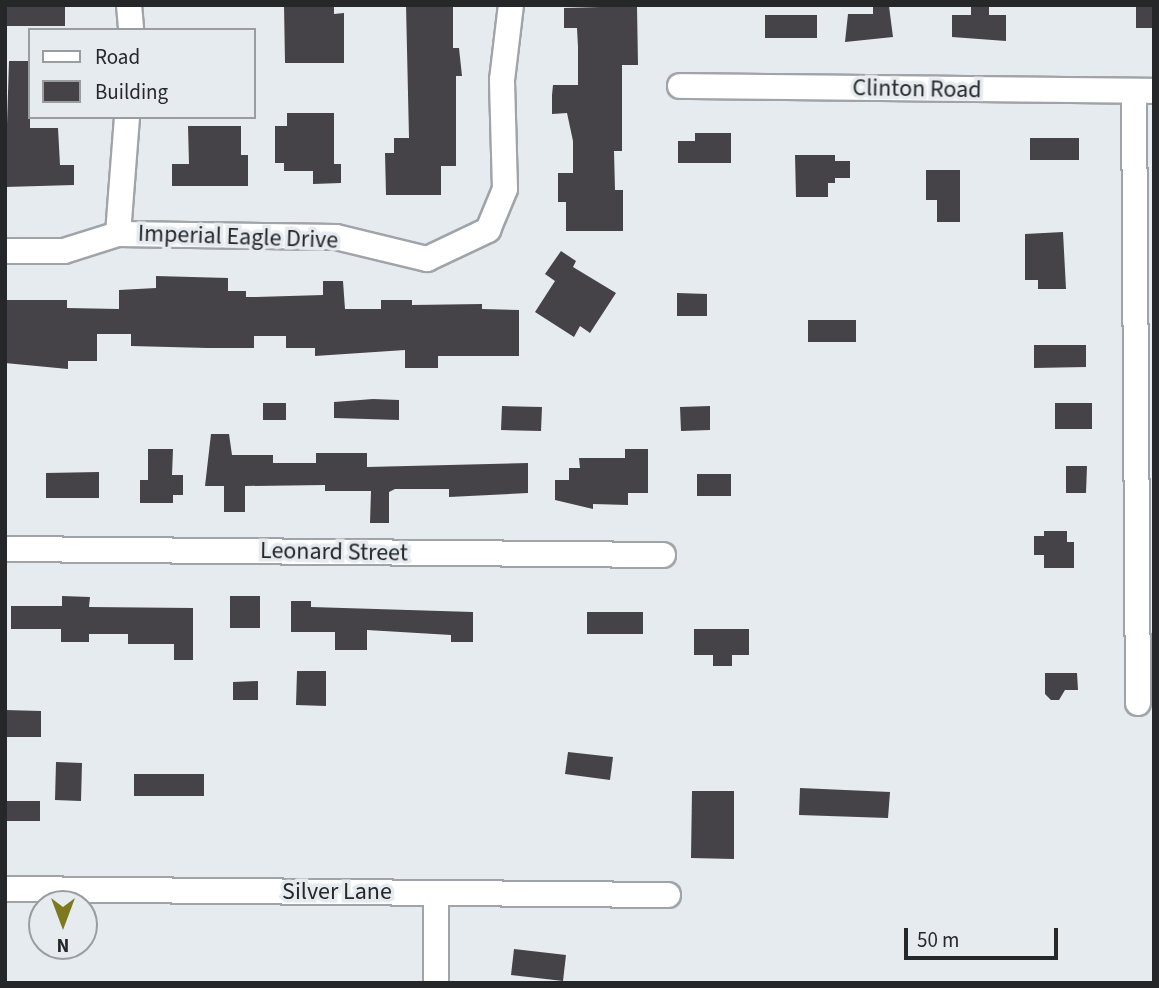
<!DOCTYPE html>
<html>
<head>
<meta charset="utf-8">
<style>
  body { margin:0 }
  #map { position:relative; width:1159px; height:988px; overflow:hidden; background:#e6ebef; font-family:"Source Sans 3",sans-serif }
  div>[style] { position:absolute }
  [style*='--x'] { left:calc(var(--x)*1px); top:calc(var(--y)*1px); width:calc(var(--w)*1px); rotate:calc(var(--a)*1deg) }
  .building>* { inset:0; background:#454347 }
  .roads { filter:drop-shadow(2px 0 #a0a4a8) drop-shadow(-2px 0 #a0a4a8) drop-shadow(0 2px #a0a4a8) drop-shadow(0 -2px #a0a4a8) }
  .street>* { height:24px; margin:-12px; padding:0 12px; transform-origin:12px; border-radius:12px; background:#fff }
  span { translate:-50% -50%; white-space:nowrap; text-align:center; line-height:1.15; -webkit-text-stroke:7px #e6ebef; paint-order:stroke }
  .street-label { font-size:24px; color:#252729 }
  .frame { position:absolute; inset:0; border:7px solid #252729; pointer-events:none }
  .legend { position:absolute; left:28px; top:28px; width:228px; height:91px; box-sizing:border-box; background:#e6ebef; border:2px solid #999da0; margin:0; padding:9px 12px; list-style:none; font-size:21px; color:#252729 }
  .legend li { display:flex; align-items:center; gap:14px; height:35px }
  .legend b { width:35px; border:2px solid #999da0 }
  .north { position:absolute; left:28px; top:890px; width:70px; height:70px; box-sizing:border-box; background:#e6ebef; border:2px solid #999da0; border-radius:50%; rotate:180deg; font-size:19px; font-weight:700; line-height:28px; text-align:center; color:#252729 }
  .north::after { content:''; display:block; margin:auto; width:24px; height:32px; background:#7c791f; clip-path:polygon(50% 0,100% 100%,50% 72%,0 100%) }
  .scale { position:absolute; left:904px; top:928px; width:154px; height:32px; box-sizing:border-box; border:4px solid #252729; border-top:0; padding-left:9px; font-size:21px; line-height:24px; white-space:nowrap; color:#252729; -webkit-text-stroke:5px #e6ebef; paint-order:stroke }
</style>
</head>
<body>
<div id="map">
  <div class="building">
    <i style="clip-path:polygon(6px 5px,65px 5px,65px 26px,6px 26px)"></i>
    <i style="clip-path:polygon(284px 5px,334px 5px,334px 14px,344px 13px,344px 63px,285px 63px)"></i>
    <i style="clip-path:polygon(406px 5px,453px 5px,453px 48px,459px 48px,462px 76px,456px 76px,456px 166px,441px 166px,441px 195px,386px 195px,385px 153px,394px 153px,394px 138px,409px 138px)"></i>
    <i style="clip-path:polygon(971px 5px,989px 5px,989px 15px,1006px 15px,1006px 41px,952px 37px,952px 15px,971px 15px)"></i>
    <i style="clip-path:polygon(1136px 5px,1154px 5px,1154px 28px,1136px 28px)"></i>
    <i style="clip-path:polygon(637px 6px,638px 65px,622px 65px,622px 151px,614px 151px,615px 190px,623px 190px,623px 231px,566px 231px,566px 202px,558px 202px,558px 173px,573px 173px,573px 141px,567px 113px,552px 114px,552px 95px,553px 85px,578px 85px,578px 47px,577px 28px,564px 28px,564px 8px)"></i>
    <i style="clip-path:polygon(873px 6px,889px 6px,893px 37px,845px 42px,848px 14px,873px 14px)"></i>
    <i style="clip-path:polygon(765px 15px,817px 15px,817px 38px,765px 38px)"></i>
    <i style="clip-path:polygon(9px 61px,30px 61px,30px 128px,58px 128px,60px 165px,74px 165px,74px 185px,5px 187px)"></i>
    <i style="clip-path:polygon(287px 113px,334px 113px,334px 164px,341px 164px,341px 183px,313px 184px,313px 171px,284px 171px,284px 163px,275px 163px,275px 126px,287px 126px)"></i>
    <i style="clip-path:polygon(188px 126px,241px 126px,241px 155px,248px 155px,248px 186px,172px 186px,172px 164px,189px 164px)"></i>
    <i style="clip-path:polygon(695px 133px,731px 133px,731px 163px,678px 163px,678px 141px,695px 141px)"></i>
    <i style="clip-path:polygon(1030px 138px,1079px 138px,1079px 160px,1030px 160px)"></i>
    <i style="clip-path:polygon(795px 155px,835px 155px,835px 161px,850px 161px,850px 178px,835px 178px,835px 183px,828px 183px,828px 197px,796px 197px)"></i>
    <i style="clip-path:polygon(926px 170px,960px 170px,960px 222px,937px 222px,937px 200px,926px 200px)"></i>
    <i style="clip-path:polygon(1063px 232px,1066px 289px,1038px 289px,1038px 280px,1025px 280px,1025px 234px)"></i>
    <i style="clip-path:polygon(561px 251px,576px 261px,573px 267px,616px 293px,590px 333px,580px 326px,574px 337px,535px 312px,555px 281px,545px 274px)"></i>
    <i style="clip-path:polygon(156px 276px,228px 278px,228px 291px,246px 291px,246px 297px,256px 297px,323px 295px,323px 281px,343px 281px,345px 309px,381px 309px,381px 300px,412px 300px,412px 305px,482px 304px,482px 309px,519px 310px,519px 356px,438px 356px,438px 368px,405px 368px,405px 350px,315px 356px,315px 348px,286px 348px,286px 336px,254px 336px,254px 348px,207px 348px,131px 346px,131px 334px,97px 334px,97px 361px,68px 361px,68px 369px,5px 363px,5px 300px,67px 300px,67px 308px,119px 309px,119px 290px,156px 288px)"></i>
    <i style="clip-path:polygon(677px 293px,707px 294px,707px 316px,677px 316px)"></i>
    <i style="clip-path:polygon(808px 320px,856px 320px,856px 342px,808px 342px)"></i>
    <i style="clip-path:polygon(1034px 345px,1086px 345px,1086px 367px,1034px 368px)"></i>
    <i style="clip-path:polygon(373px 399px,399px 400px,399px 420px,334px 418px,334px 402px)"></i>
    <i style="clip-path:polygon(263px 403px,286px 403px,286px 420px,263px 420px)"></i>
    <i style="clip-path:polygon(1055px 403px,1092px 403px,1092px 429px,1055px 429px)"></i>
    <i style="clip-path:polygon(502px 406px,542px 407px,541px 431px,501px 430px)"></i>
    <i style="clip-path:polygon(710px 406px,710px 430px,681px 431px,680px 407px)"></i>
    <i style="clip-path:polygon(211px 434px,229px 434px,232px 455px,273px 455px,273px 463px,316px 463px,316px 453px,367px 453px,367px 467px,528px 463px,528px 493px,449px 497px,449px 489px,395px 489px,389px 492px,389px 523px,370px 523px,371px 491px,325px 491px,325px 485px,245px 486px,245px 512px,224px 512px,224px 486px,205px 486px)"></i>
    <i style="clip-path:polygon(148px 449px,173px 449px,172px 475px,183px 475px,183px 495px,173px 495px,173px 503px,140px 503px,140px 480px,148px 480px)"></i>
    <i style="clip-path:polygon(625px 449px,648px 449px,648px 493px,628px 493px,628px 505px,593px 504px,593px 509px,555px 500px,555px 480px,569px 480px,569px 468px,580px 468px,579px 458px,625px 458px)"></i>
    <i style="clip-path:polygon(1066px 466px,1087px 466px,1086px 493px,1066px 493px)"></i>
    <i style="clip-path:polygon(99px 472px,99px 498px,46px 498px,46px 473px)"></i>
    <i style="clip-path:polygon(697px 474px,731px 474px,731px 496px,697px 496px)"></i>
    <i style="clip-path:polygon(1044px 531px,1067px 531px,1067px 542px,1074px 542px,1074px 568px,1044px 568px,1044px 555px,1034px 555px,1034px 536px,1044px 536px)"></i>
    <i style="clip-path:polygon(62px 596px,90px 597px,89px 607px,193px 608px,193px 660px,174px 660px,174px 644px,128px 644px,128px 634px,89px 634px,89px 642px,61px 642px,61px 629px,11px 629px,11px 606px,62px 606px)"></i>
    <i style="clip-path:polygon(230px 596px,260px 596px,260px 628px,230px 628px)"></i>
    <i style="clip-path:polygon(291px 601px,311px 601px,311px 607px,473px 612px,473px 642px,451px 642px,451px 635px,367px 630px,367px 650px,335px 650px,335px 632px,291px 632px)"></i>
    <i style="clip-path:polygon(587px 612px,643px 612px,643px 634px,587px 634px)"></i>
    <i style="clip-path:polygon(694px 629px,749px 629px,749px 655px,732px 655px,732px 666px,713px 666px,713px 655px,694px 655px)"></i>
    <i style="clip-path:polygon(297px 671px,326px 671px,326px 706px,296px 705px)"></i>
    <i style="clip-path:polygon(1045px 673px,1077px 673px,1078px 690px,1065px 690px,1059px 700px,1051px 700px,1045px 694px)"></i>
    <i style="clip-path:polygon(258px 681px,258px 700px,233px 700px,233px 682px)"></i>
    <i style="clip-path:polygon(5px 710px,41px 711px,41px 737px,5px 737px)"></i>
    <i style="clip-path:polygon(568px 752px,613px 757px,610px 780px,565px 774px)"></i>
    <i style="clip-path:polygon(56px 762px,82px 763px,81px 801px,55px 800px)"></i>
    <i style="clip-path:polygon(134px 774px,204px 774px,204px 796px,134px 796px)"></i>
    <i style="clip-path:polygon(800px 788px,890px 792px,888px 818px,799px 815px)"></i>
    <i style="clip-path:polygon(692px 791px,734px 791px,734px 859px,691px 858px)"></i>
    <i style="clip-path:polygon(5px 801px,40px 801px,40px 821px,5px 821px)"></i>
    <i style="clip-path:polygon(514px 949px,566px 955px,563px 981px,511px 975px)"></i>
  </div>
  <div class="roads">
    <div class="street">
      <i style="--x:129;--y:5;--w:25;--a:85"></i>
      <i style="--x:680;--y:86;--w:474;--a:0.6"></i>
      <i style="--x:1134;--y:91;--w:612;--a:89.63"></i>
      <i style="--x:118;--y:234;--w:117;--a:-85.6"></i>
      <i style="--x:5;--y:251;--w:59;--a:0"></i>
      <i style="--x:64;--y:251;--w:57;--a:-17.5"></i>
      <i style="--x:118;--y:234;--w:218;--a:0.8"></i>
      <i style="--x:336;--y:237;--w:94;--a:13.6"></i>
      <i style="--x:427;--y:259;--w:68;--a:-25.4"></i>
      <i style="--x:488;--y:230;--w:44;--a:-67.5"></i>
      <i style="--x:505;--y:189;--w:109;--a:-91.6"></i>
      <i style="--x:502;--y:80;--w:76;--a:-83.2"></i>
      <i style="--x:5;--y:549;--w:658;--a:0.52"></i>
      <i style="--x:5;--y:889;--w:663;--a:0.52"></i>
      <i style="--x:436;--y:983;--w:90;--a:-90"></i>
    </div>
  </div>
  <div class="street-label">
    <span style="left:917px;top:89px;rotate:1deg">Clinton Road</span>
    <span style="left:238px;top:237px;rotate:2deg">Imperial Eagle Drive</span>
    <span style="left:334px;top:552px;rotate:1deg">Leonard Street</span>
    <span style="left:337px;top:892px">Silver Lane</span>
  </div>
  <div class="frame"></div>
  <ul class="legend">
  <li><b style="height:9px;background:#fff"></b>Road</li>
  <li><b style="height:19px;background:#454347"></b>Building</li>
  </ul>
  <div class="north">N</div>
  <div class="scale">50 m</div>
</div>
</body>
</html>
